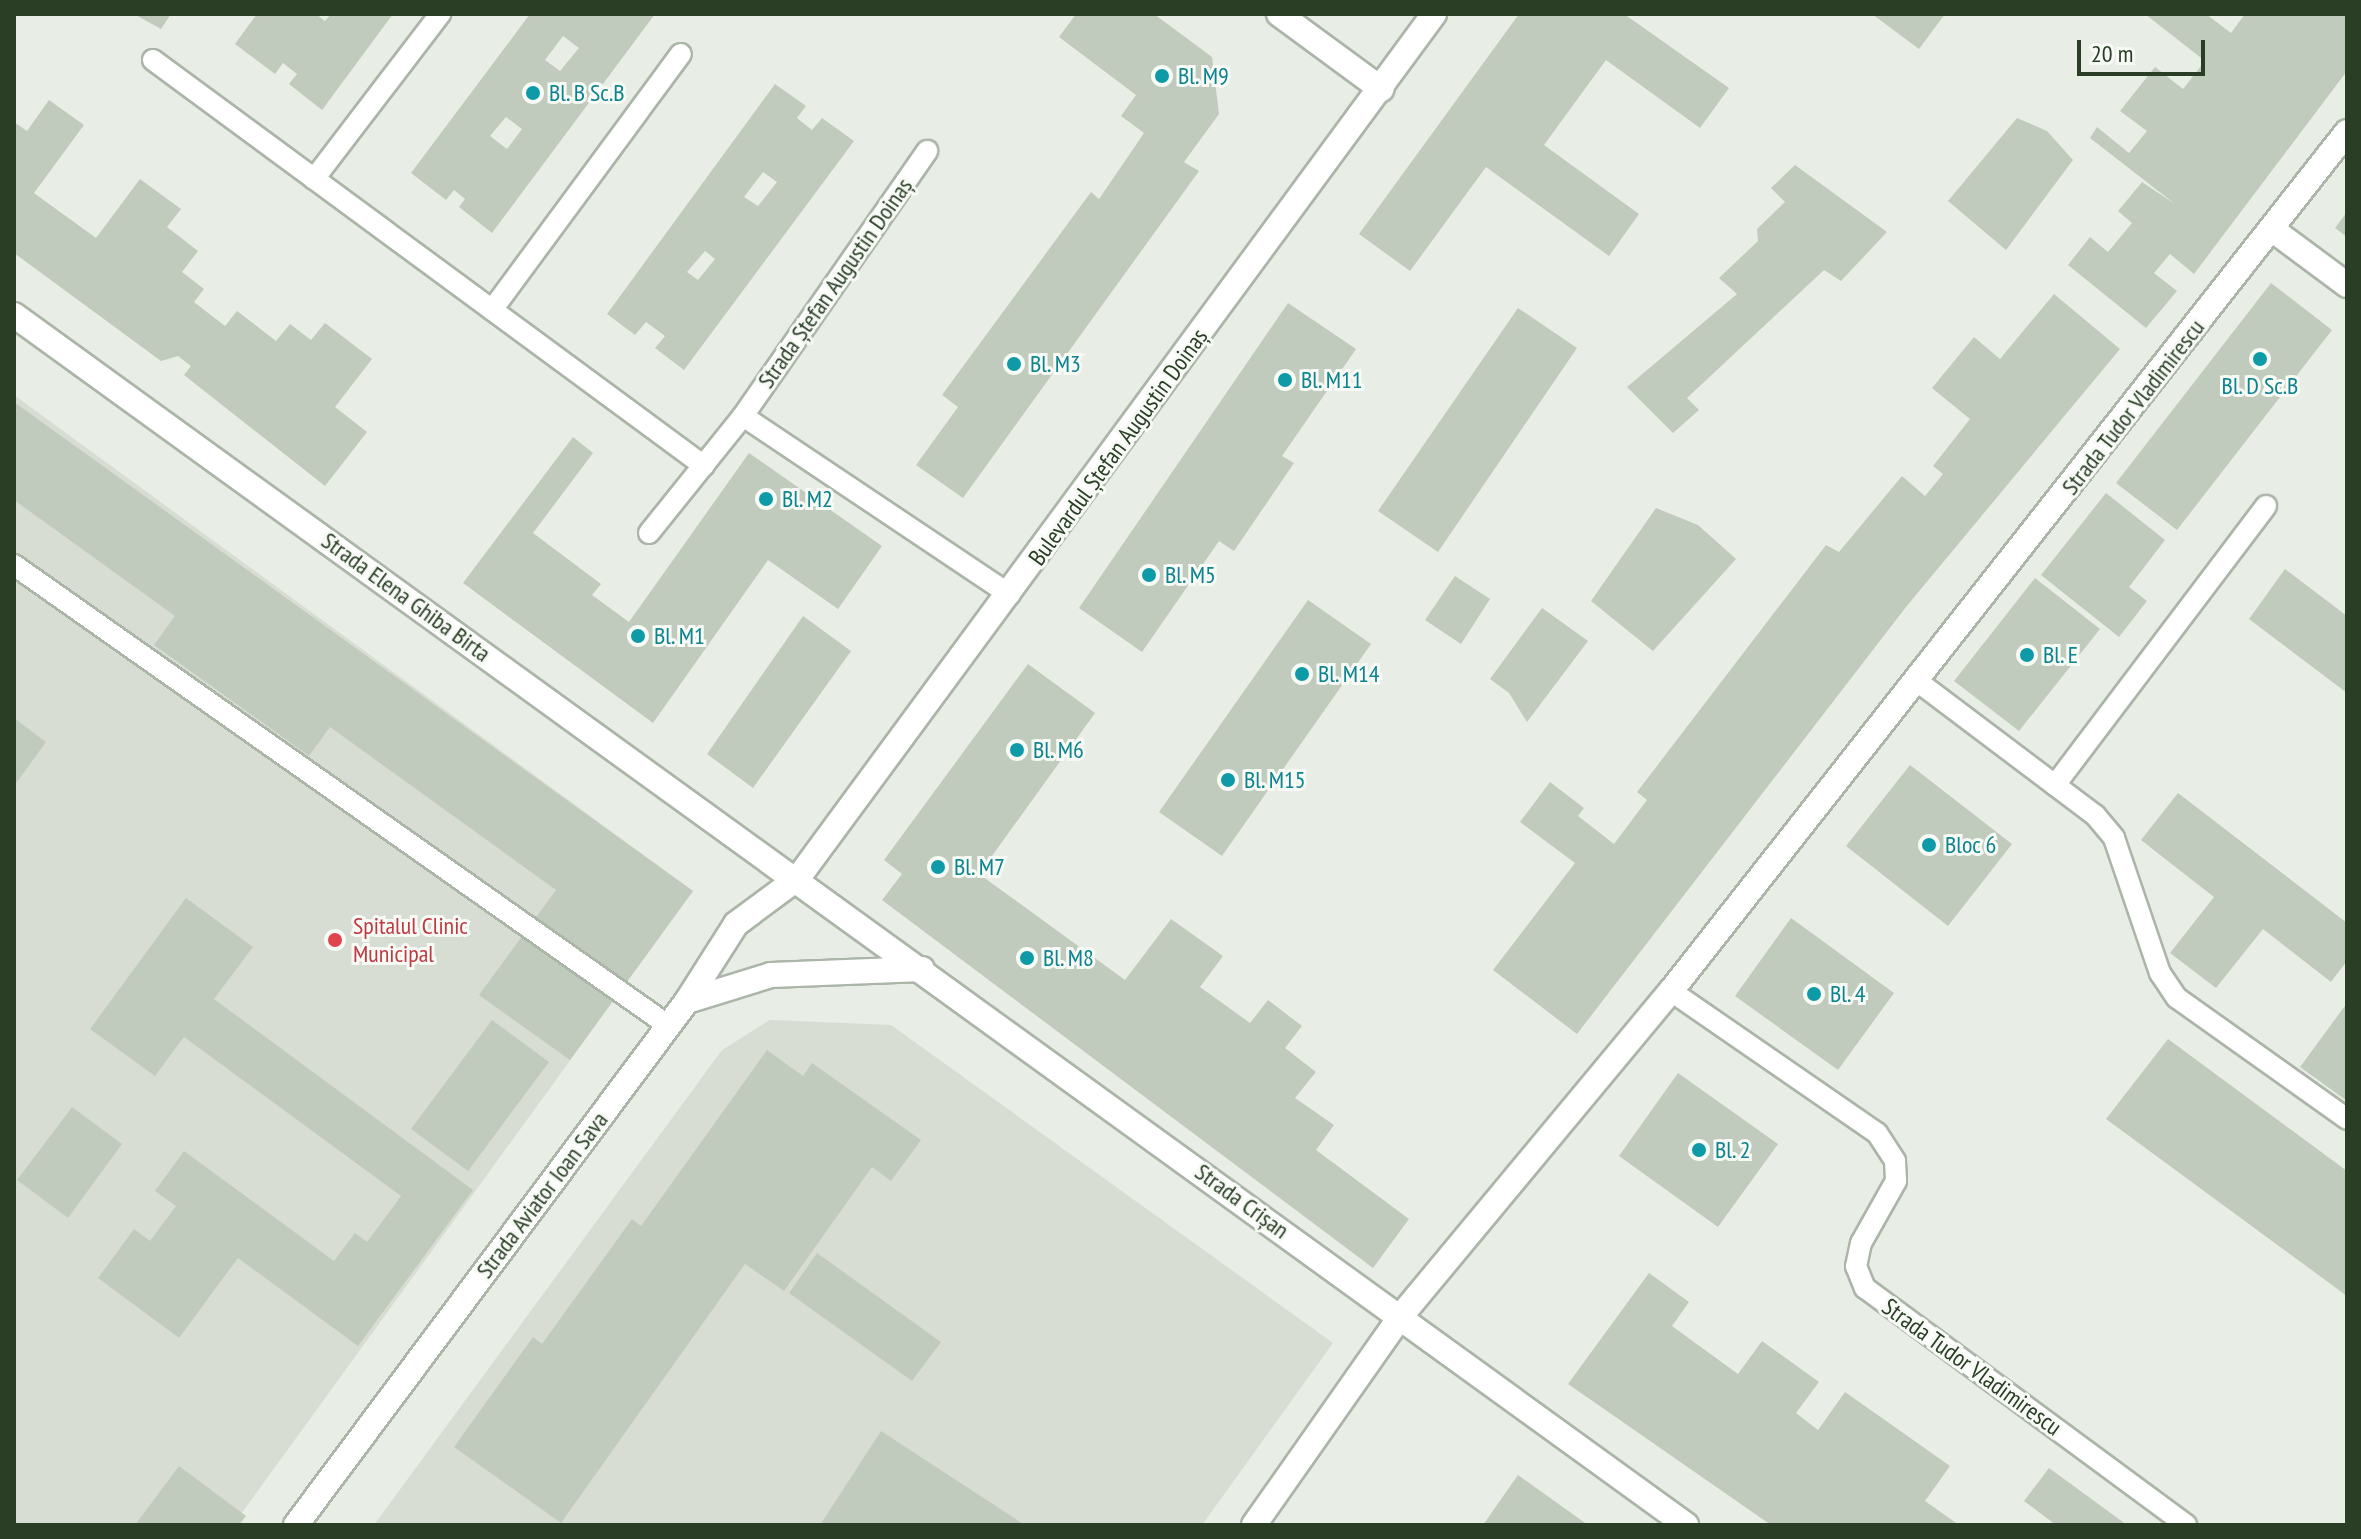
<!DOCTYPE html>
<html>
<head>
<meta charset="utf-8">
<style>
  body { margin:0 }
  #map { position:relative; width:2361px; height:1539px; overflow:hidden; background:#e8ede5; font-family:"PT Sans Narrow",sans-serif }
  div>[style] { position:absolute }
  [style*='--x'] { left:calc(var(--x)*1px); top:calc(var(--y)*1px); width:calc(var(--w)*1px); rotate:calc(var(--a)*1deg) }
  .built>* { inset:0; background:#d7ddd3 }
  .building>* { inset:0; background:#c1cbbd }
  .roads { filter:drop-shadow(2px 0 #abb5a8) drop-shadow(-2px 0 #abb5a8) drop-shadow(0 2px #abb5a8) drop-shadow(0 -2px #abb5a8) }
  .lane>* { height:20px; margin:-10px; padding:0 10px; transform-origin:10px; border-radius:10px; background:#fff }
  .street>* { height:24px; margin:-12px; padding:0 12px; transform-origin:12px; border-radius:12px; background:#fff }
  .secondary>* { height:24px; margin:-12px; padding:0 12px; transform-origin:12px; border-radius:12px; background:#fff }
  .dots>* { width:22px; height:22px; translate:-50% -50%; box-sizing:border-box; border:4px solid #f7faf5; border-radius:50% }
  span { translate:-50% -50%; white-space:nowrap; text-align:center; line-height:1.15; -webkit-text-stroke:6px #f7faf5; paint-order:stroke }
  .culture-label { font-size:24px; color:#0d838f }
  .left { translate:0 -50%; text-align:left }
  .street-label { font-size:24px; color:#293e25 }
  .health-label { font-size:24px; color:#be3a42 }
  .frame { position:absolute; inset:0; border:16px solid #293e25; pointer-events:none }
  .scale { position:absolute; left:2077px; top:40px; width:128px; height:36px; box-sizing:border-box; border:4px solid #293e25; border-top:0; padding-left:10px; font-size:24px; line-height:28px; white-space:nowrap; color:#293e25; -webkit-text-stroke:6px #f7faf5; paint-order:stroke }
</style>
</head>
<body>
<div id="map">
  <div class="built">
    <i style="clip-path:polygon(14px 395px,693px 891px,233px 1525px,14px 1525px)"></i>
    <i style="clip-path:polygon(770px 1020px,891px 1025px,1333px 1343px,1202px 1525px,374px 1525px,722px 1050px)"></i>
  </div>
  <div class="building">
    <i style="clip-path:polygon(134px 14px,171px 14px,161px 29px)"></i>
    <i style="clip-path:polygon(257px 14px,316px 14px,325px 21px,331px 14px,393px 14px,322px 110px,289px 84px,297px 74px,283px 63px,275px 74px,235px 44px)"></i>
    <i style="clip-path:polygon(evenodd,530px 14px,655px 14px,492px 233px,459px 207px,465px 199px,454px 190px,446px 200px,411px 173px,530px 14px,563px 36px,579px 48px,560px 71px,545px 60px,563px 36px,530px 14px,506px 117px,522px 129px,507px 149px,490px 136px,506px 117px)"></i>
    <i style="clip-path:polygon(1076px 14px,1154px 14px,1212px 57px,1219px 114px,1184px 162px,1199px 171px,963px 498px,916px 465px,958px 407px,942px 395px,1091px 192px,1099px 199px,1144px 133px,1121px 116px,1136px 95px,1059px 37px)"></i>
    <i style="clip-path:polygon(1519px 14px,1624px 14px,1729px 88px,1700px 128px,1606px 60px,1544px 145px,1639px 214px,1609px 256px,1486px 167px,1410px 271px,1359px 234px)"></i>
    <i style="clip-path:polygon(1872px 14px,1945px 14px,1919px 49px)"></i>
    <i style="clip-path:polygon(2145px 14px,2206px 14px,2231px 33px,2245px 14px,2347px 14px,2347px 71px,2194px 274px,2170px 254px,2154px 273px,2177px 291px,2146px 328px,2068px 265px,2090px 237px,2108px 252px,2132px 223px,2118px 211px,2142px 182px,2175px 204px,2090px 138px,2097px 127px,2129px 153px,2147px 131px,2120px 111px,2155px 67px,2183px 89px,2205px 61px)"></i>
    <i style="clip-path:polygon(evenodd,775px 84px,806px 106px,797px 118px,812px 130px,822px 118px,854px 141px,684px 370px,655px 348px,665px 336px,646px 322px,635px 335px,607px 314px,775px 84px,763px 172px,777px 182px,758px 206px,744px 197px,763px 172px,775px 84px,705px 251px,715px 259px,698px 280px,687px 272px,705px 251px)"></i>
    <i style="clip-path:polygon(49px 100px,84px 125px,34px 193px,96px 238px,140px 179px,181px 209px,167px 227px,198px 251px,182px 272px,204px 289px,194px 302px,225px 326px,237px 311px,276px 341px,290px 324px,311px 340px,325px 323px,372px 359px,335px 407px,367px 432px,325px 486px,184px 375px,191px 366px,178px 356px,161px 361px,14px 253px,14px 122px,27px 131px)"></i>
    <i style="clip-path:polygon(2017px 118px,2047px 131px,2073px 160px,2006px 250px,1948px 201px)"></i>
    <i style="clip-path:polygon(1795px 165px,1887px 232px,1841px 281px,1824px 270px,1687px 398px,1699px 410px,1673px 433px,1627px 387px,1737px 294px,1719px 278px,1758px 241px,1757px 229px,1785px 202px,1771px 188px)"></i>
    <i style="clip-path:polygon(2347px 212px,2347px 237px,2335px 228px)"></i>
    <i style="clip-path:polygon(2271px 283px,2332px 330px,2177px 530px,2116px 483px)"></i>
    <i style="clip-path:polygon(2054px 294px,2120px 349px,1906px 607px,1577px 1034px,1493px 970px,1575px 863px,1520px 822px,1550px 782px,1584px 808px,1578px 816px,1614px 844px,1647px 800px,1637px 792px,1826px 545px,1839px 552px,1902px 476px,1925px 496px,1943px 474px,1933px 466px,1970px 419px,1932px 388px,1974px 337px,2000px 359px)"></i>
    <i style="clip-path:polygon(1288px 303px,1356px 349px,1282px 456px,1294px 463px,1234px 551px,1219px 541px,1142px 652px,1079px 608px)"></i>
    <i style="clip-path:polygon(1518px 308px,1577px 348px,1438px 552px,1378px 511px)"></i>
    <i style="clip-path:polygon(14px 402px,693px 891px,570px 1060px,479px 995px,556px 890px,330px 727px,309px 756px,154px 645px,175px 616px,14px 500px)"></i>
    <i style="clip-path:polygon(573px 437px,593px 453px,533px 533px,601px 584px,592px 595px,629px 622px,749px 453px,882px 546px,838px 609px,768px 560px,653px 723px,463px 583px)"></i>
    <i style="clip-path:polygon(2106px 493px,2165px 540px,2129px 587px,2147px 601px,2119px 637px,2041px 575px)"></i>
    <i style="clip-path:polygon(1656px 508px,1698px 525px,1736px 559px,1653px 651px,1591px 601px)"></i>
    <i style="clip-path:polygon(2285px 569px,2347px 616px,2347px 693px,2249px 619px)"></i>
    <i style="clip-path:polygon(1455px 576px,1490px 599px,1461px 644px,1425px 620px)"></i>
    <i style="clip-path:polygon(2035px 578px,2100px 629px,2019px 731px,1954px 681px)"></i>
    <i style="clip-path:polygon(1308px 600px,1371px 644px,1222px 856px,1159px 812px)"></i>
    <i style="clip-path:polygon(1542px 608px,1588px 641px,1527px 722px,1509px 693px,1490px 679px)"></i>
    <i style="clip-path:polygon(803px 616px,851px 651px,753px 788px,707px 754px)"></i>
    <i style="clip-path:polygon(1028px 664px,1095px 713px,979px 874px,1125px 980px,1171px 919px,1223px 956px,1200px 987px,1250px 1023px,1268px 1000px,1302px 1026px,1285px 1048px,1316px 1072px,1295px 1098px,1334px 1125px,1316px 1150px,1409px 1219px,1373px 1268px,882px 900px,902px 874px,884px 860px)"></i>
    <i style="clip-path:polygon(14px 718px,46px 742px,14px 786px)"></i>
    <i style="clip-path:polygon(1910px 765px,2012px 844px,1948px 926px,1846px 846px)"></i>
    <i style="clip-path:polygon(2178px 793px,2347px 923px,2347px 961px,2331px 982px,2263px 929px,2216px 988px,2170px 953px,2214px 897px,2141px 840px)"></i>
    <i style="clip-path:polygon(186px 898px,253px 947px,214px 999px,473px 1190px,358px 1346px,238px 1258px,179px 1338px,98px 1278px,134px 1229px,150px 1241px,176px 1206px,155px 1191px,184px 1151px,334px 1261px,355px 1233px,367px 1242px,401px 1196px,184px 1037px,155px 1076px,90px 1029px)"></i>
    <i style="clip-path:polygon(1791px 918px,1894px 993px,1838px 1070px,1735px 996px)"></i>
    <i style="clip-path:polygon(2347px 1003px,2347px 1101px,2300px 1067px)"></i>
    <i style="clip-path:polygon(492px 1020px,549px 1062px,468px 1171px,411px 1129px)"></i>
    <i style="clip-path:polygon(2168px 1039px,2347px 1171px,2347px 1296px,2106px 1119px)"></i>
    <i style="clip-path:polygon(767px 1050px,803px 1076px,812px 1063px,921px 1140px,891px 1181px,872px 1167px,784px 1291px,745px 1264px,561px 1523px,454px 1447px,533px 1337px,542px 1344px,632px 1219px,641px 1226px)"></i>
    <i style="clip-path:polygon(1678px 1073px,1778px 1144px,1718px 1227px,1619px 1156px)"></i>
    <i style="clip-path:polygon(72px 1107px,122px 1144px,68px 1218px,17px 1180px)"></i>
    <i style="clip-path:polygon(817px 1253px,941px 1342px,912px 1381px,789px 1293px)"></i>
    <i style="clip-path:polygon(1649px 1273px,1689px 1302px,1672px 1326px,1738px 1374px,1762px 1341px,1819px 1382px,1796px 1413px,1818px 1430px,1845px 1392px,1950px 1466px,1925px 1501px,1959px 1525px,1771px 1525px,1568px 1384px)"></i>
    <i style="clip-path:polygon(881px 1431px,1025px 1525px,820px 1525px)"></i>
    <i style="clip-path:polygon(179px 1466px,246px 1516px,239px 1525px,135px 1525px)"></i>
    <i style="clip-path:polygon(2049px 1468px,2127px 1525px,2056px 1525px,2024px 1501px)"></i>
    <i style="clip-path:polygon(1518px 1475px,1588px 1525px,1483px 1525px)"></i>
  </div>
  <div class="roads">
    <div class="lane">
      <i style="--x:153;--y:60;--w:684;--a:36.38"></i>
      <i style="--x:314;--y:179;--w:208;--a:-52.6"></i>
      <i style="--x:492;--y:310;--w:318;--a:-53.6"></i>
      <i style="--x:743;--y:416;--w:321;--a:33.8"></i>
      <i style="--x:649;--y:533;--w:150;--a:-51.2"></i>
      <i style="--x:743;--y:416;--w:323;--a:-55.2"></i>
      <i style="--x:14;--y:565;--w:801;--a:35.14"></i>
      <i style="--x:1917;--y:681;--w:223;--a:37"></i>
      <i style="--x:2095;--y:815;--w:30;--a:50"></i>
      <i style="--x:2114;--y:838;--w:143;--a:71.2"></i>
      <i style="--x:2160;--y:973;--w:30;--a:56"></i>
      <i style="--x:2177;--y:998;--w:209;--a:35.4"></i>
      <i style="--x:2055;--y:785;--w:350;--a:-52.9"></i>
      <i style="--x:1671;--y:991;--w:250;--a:34.6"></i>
      <i style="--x:1877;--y:1133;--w:33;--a:57"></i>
      <i style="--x:1895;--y:1161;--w:20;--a:87"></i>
      <i style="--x:1896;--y:1181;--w:71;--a:119.4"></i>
      <i style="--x:1861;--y:1243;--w:24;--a:102"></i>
      <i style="--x:1856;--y:1266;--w:24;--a:68"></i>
      <i style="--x:1865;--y:1288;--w:399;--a:36.4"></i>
    </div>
    <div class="street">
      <i style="--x:1279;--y:14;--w:127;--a:36.3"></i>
      <i style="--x:2273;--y:230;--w:92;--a:36.6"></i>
      <i style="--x:1400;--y:1317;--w:424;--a:-50.3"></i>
      <i style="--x:1671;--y:991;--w:1093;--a:-51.8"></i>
      <i style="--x:296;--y:1525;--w:654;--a:-53.27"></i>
      <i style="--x:687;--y:1001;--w:91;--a:-57.5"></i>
      <i style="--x:736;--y:924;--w:77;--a:-36.6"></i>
    </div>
    <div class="secondary">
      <i style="--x:14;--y:315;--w:2064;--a:35.89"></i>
      <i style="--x:798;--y:878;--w:1073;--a:-53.64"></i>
      <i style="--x:687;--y:1001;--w:88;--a:-17.2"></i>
      <i style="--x:771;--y:975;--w:151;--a:-2.3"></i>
      <i style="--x:1254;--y:1525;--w:254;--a:-54.9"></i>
    </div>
  </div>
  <div class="dots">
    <i style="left:1162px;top:76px;background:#0f9aa8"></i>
    <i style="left:533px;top:93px;background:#0f9aa8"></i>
    <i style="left:2260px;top:359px;background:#0f9aa8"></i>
    <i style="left:1014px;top:364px;background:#0f9aa8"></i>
    <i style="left:1285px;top:380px;background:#0f9aa8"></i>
    <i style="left:766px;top:499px;background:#0f9aa8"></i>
    <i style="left:1149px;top:575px;background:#0f9aa8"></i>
    <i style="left:638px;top:636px;background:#0f9aa8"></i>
    <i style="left:2027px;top:655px;background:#0f9aa8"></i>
    <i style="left:1302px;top:674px;background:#0f9aa8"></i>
    <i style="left:1017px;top:750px;background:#0f9aa8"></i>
    <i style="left:1228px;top:780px;background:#0f9aa8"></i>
    <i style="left:1929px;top:845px;background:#0f9aa8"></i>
    <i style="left:938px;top:867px;background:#0f9aa8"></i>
    <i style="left:335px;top:940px;background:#e0444e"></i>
    <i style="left:1027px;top:958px;background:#0f9aa8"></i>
    <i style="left:1814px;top:994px;background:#0f9aa8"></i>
    <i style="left:1699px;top:1150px;background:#0f9aa8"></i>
  </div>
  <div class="culture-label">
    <span class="left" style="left:1178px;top:76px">Bl. M9</span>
    <span class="left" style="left:549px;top:93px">Bl. B Sc.B</span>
    <span class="left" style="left:1030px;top:364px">Bl. M3</span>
    <span class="left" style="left:1301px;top:380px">Bl. M11</span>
    <span style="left:2260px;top:386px">Bl. D Sc.B</span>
    <span class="left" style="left:782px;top:499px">Bl. M2</span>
    <span class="left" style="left:1165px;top:575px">Bl. M5</span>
    <span class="left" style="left:654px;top:636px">Bl. M1</span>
    <span class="left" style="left:2043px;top:655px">Bl. E</span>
    <span class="left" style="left:1318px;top:674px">Bl. M14</span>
    <span class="left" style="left:1033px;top:750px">Bl. M6</span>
    <span class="left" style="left:1244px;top:780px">Bl. M15</span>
    <span class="left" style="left:1945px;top:845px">Bloc 6</span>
    <span class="left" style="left:954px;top:867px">Bl. M7</span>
    <span class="left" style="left:1043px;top:958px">Bl. M8</span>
    <span class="left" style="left:1830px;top:994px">Bl. 4</span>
    <span class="left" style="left:1715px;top:1150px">Bl. 2</span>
  </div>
  <div class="street-label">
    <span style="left:835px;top:283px;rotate:-55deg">Strada Ștefan Augustin Doinaș</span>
    <span style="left:2133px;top:407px;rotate:-52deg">Strada Tudor Vladimirescu</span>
    <span style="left:1118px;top:447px;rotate:-54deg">Bulevardul Ștefan Augustin Doinaș</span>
    <span style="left:406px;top:597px;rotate:36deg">Strada Elena Ghiba Birta</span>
    <span style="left:542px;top:1195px;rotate:-53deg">Strada Aviator Ioan Sava</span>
    <span style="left:1242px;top:1201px;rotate:36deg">Strada Crișan</span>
    <span style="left:1972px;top:1367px;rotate:36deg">Strada Tudor Vladimirescu</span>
  </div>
  <div class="health-label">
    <span class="left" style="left:353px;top:940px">Spitalul Clinic<br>Municipal</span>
  </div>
  <div class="frame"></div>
  <div class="scale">20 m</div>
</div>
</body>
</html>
